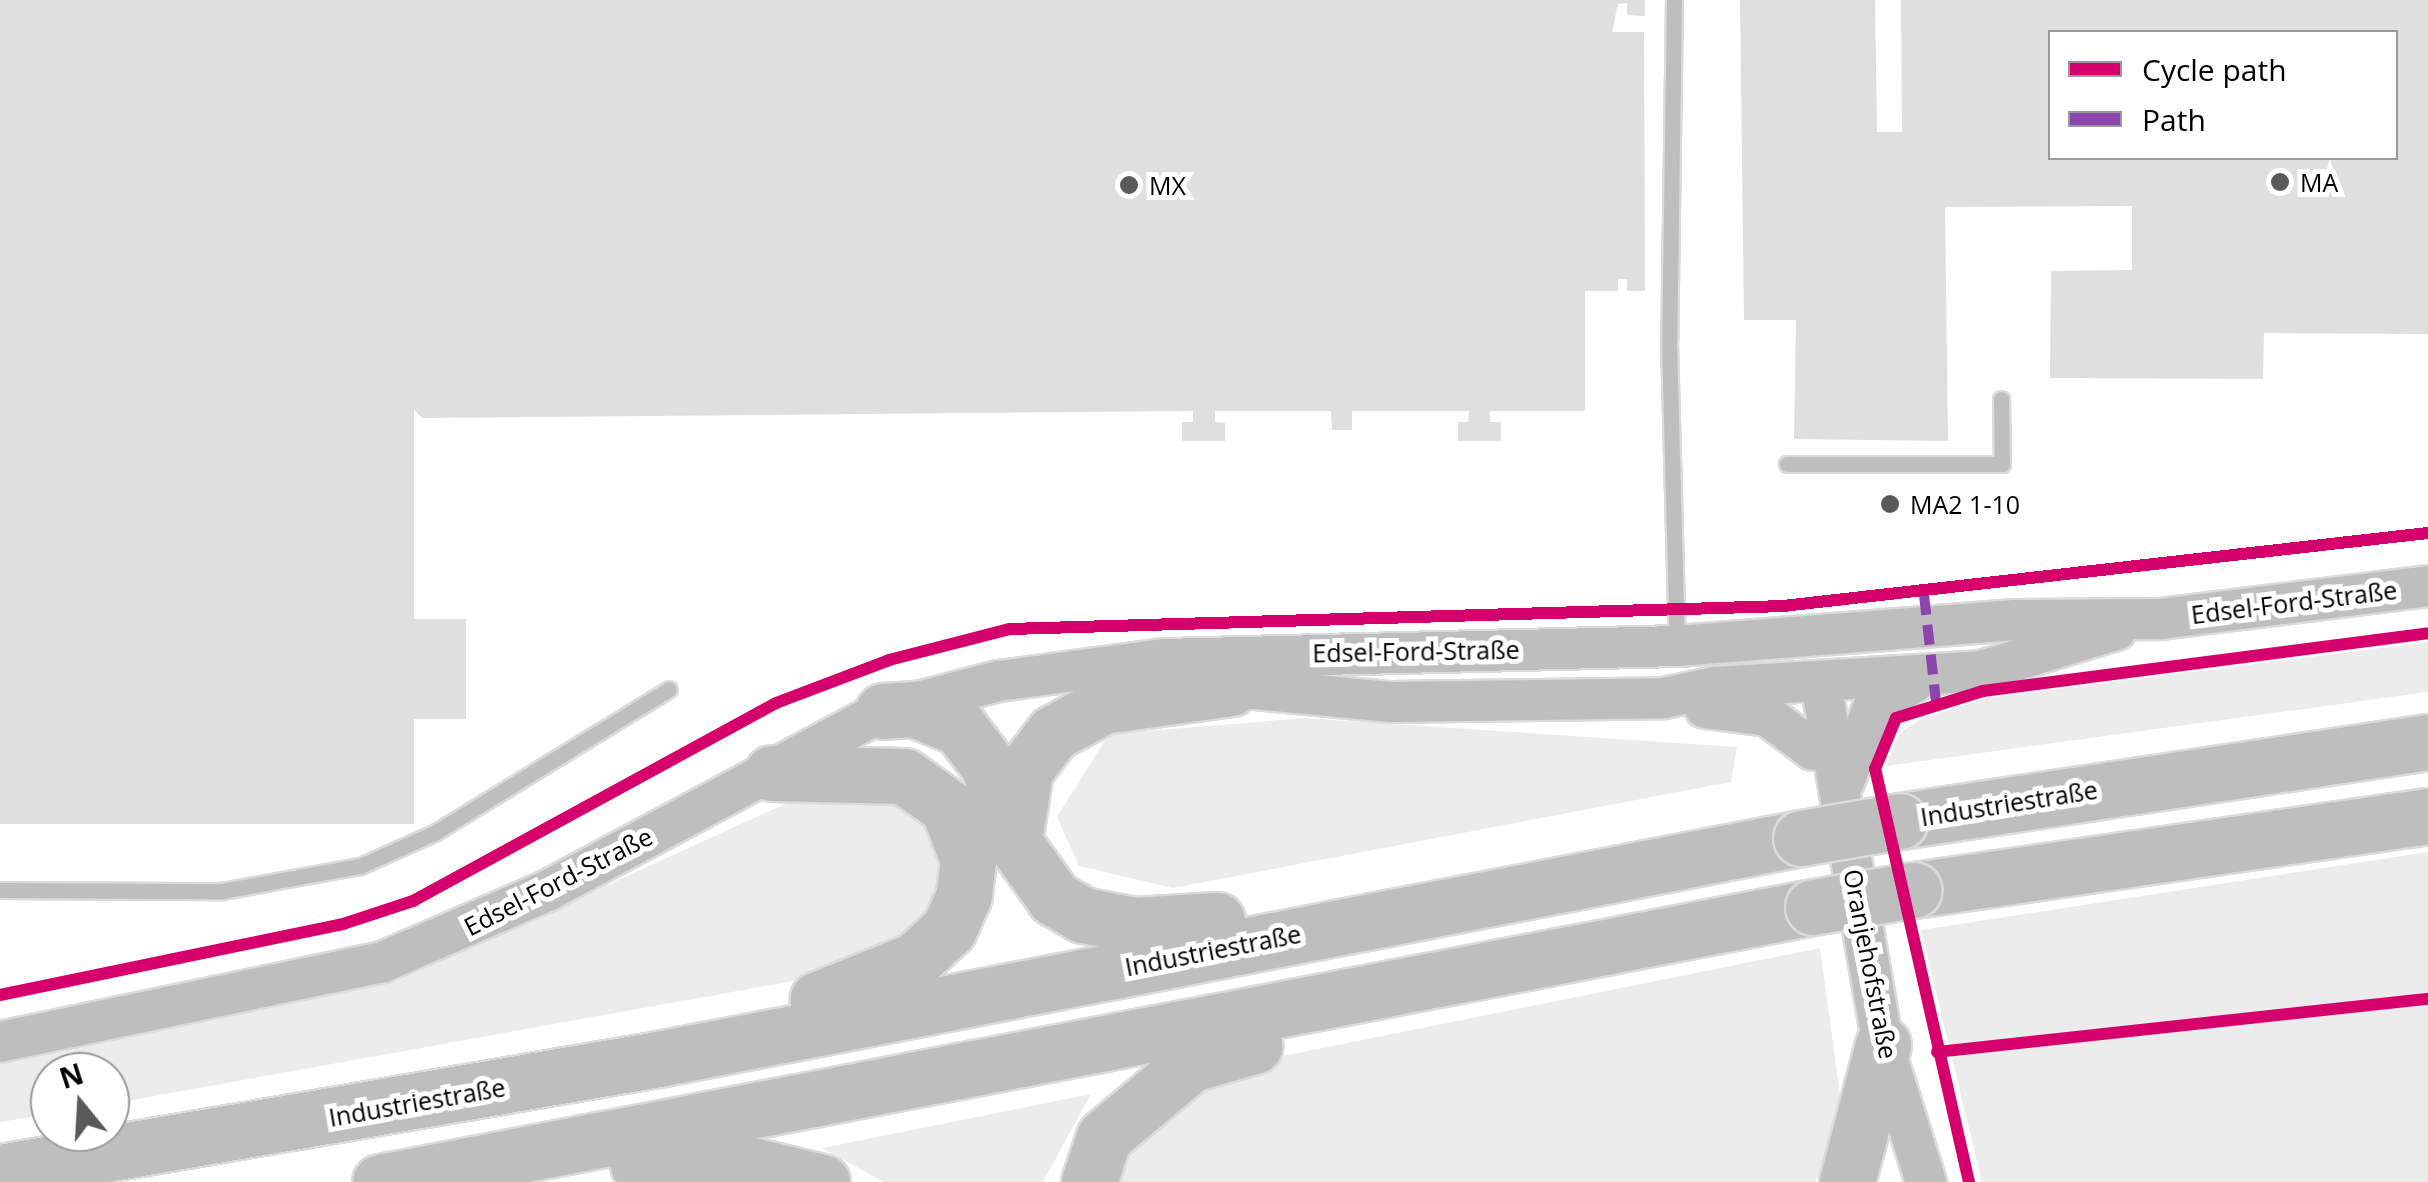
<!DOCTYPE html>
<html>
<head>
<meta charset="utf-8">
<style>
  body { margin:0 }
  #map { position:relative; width:2428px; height:1182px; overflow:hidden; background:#fff; font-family:"Open Sans",sans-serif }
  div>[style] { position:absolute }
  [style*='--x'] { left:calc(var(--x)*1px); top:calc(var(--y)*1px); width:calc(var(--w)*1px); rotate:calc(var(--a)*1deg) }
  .green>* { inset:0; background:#ececec }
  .building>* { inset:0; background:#dfdfdf }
  .roads { filter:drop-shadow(2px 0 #dbdbdb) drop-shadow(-2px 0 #dbdbdb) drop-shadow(0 2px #dbdbdb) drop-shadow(0 -2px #dbdbdb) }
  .service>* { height:15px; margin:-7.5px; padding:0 7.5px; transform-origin:7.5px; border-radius:7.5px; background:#bebebe }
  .tertiary>* { height:40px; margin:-20px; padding:0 20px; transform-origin:20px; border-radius:20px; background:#bebebe }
  .trunk>* { height:55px; margin:-27.5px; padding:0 27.5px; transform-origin:27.5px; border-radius:27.5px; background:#bebebe }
  .bridges { filter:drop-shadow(2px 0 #dbdbdb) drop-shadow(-2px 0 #dbdbdb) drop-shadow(0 2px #dbdbdb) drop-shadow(0 -2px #dbdbdb) }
  .trunk-bridge>* { height:55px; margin:-27.5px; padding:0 27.5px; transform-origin:27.5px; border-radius:27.5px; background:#bebebe }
  .quiet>* { height:10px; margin-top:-5px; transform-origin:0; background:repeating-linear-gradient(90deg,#8e44ad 0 20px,transparent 0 30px) }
  .cycleway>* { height:12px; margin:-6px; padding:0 6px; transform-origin:6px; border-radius:6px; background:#d6006c }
  .dots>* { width:28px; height:28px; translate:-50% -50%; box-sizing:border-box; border:5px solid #fff; border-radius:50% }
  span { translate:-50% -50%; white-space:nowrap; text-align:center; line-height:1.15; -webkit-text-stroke:10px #fff; paint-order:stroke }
  .poi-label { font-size:25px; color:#000 }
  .left { translate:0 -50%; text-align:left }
  .street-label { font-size:25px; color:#000 }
  .legend { position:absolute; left:2048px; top:30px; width:350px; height:130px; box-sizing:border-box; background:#fff; border:2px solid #999; margin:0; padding:12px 18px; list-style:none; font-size:30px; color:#000 }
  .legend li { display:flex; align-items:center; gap:20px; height:50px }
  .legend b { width:50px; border:2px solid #999 }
  .north { position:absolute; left:30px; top:1052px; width:100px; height:100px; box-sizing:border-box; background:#fff; border:2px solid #999; border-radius:50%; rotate:342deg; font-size:28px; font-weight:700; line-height:40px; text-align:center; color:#000 }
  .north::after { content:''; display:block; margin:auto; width:35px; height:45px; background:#595959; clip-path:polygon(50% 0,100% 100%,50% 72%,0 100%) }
</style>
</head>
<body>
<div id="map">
  <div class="green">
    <i style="clip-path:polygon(2428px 642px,2428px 692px,1886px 766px,1900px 733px,1921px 719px,1987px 698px)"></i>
    <i style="clip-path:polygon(1304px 718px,1737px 747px,1731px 782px,1173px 888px,1079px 866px,1057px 817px,1109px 734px)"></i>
    <i style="clip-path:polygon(875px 788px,924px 813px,947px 871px,918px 932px,810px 978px,110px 1104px,110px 1072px,50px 1072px,50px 1114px,0 1122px,0 1065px,395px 982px,776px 808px,814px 792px)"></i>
    <i style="clip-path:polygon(2428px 852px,2428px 1182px,1982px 1182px,1921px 930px)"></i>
    <i style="clip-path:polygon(1820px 948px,1844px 1124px,1815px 1182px,1110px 1182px,1120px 1151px,1208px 1071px)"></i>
    <i style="clip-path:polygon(1091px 1094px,1043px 1182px,884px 1182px,822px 1148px)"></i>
  </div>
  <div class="building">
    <i style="clip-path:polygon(0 0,1645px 0,1645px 16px,1627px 15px,1627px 3px,1618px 4px,1612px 32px,1644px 32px,1645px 291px,1627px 291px,1627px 279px,1618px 279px,1618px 291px,1585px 291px,1585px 411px,1490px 411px,1490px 422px,1501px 422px,1501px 441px,1458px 441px,1458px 422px,1468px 422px,1469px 411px,1352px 411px,1352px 430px,1332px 430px,1331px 411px,1215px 411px,1215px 422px,1225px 423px,1225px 441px,1182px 441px,1182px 422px,1193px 422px,1193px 411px,422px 418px,414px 410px,414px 619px,466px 619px,466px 719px,414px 719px,414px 824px,0 824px)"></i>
    <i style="clip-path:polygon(evenodd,1740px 0,1875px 0,1877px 132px,1902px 132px,1901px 0,2428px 0,2428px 334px,2264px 333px,2263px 379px,2050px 378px,2051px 271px,2132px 270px,2132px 206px,1945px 207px,1948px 441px,1794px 439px,1796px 320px,1744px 320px,1740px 0,2050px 32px,2396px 32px,2396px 158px,2050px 158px,2050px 32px)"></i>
  </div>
  <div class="roads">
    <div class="service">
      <i style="--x:1674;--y:0;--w:342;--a:90.8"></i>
      <i style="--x:1669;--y:342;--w:304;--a:88.5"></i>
      <i style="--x:1787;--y:464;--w:215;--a:0"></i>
      <i style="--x:2002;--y:464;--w:65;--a:-90.9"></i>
      <i style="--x:0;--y:890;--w:222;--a:0.3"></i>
      <i style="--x:222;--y:891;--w:140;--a:-10.3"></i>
      <i style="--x:360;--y:866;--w:83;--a:-24.1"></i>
      <i style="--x:436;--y:832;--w:273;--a:-31.5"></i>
    </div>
    <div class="tertiary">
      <i style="--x:1821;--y:683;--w:367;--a:80.3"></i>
      <i style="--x:1883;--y:1045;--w:144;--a:72.6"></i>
      <i style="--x:1203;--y:684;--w:189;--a:5.5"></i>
      <i style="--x:1391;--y:702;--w:273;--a:-0.8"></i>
      <i style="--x:1664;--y:698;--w:52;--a:-12.2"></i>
      <i style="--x:1715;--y:687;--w:266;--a:-3.4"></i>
      <i style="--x:1981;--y:671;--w:141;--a:-16.9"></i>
      <i style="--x:1705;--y:708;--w:64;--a:7.2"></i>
      <i style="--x:1768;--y:716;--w:56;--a:37.1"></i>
      <i style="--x:1844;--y:782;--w:79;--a:-68.6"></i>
      <i style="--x:1873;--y:708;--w:51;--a:-32.1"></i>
      <i style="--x:0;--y:1042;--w:391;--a:-11.8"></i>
      <i style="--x:383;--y:962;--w:181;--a:-23.4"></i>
      <i style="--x:549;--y:890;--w:379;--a:-28.2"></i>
      <i style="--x:883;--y:711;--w:120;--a:-14.5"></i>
      <i style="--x:999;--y:681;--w:166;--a:-7.6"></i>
      <i style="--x:1164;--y:659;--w:513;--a:-1.45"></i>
      <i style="--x:1677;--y:646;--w:339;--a:-4.4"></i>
      <i style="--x:2015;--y:620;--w:146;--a:-0.4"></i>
      <i style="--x:2161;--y:619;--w:269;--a:-7"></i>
    </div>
    <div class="trunk">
      <i style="--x:883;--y:711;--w:31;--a:-4"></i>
      <i style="--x:914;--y:709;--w:50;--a:22.4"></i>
      <i style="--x:960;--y:728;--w:46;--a:52.9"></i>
      <i style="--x:988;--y:765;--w:74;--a:71.1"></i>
      <i style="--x:772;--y:773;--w:132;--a:1.3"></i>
      <i style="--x:904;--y:776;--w:54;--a:35.2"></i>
      <i style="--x:948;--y:807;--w:57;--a:69.3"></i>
      <i style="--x:968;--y:860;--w:35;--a:97"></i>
      <i style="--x:964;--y:895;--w:37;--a:114"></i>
      <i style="--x:949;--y:929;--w:46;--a:137.6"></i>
      <i style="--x:915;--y:960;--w:105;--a:158.1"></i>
      <i style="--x:1900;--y:821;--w:534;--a:-8.51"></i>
      <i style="--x:1914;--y:890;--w:519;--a:-8.19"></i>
      <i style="--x:1217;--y:920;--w:83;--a:176.6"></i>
      <i style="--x:1134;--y:925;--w:52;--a:-168.9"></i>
      <i style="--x:1083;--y:915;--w:34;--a:-150"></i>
      <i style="--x:1054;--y:898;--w:69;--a:-125.5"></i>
      <i style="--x:1014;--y:842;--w:73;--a:-81.3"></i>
      <i style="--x:1025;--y:770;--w:46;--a:-52.9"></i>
      <i style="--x:1053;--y:733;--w:57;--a:-28.4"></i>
      <i style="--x:1103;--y:706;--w:129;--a:-8"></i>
      <i style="--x:638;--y:1165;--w:80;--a:-5.7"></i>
      <i style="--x:718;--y:1157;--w:107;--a:13.5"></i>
      <i style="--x:0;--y:1172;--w:668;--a:-9.74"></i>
      <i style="--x:658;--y:1059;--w:1164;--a:-10.94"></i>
      <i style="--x:380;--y:1182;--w:1459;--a:-10.86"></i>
      <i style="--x:1089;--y:1182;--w:47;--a:-71.6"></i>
      <i style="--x:1104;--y:1137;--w:114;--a:-40"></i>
      <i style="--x:1191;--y:1064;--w:66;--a:-15.9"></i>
      <i style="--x:1847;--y:1182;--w:142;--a:-75.3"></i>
    </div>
  </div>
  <div class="bridges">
    <div class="trunk-bridge">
      <i style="--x:1801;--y:838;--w:100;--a:-9.7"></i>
      <i style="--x:1813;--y:907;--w:102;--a:-9.6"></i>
    </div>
  </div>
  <div class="quiet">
    <i style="--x:1924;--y:595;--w:108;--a:83.6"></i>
  </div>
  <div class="cycleway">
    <i style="--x:0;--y:995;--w:350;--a:-11.7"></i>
    <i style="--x:343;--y:924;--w:74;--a:-18.2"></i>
    <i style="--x:413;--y:901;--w:413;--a:-28.6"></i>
    <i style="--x:776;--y:703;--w:121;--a:-20.8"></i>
    <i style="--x:889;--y:660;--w:125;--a:-14.4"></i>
    <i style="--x:1010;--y:629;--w:773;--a:-1.7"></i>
    <i style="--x:1783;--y:606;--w:649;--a:-6.46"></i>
    <i style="--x:1937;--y:1052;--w:494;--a:-6.2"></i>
    <i style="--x:1969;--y:1182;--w:424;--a:-102.8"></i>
    <i style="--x:1875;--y:769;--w:55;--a:-67.6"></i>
    <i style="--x:1896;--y:718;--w:91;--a:-17.2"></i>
    <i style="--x:1983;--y:691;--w:449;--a:-7.4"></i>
  </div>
  <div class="dots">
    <i style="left:2280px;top:182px;background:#595959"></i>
    <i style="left:1129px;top:185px;background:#595959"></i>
    <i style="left:1890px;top:504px;background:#595959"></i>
  </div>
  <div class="poi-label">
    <span class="left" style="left:2300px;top:182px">MA</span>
    <span class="left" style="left:1149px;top:185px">MX</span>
    <span class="left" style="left:1910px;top:504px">MA2 1-10</span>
  </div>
  <div class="street-label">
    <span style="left:2294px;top:602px;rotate:-7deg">Edsel-Ford-Straße</span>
    <span style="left:1416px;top:651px;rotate:-1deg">Edsel-Ford-Straße</span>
    <span style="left:2009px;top:803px;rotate:-9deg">Industriestraße</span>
    <span style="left:558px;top:881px;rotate:-27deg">Edsel-Ford-Straße</span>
    <span style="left:1213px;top:950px;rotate:-11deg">Industriestraße</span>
    <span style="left:1871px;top:964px;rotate:79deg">Oranjehofstraße</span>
    <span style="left:417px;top:1102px;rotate:-10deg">Industriestraße</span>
  </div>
  <ul class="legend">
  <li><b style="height:12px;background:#d6006c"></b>Cycle path</li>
  <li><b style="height:12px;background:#8e44ad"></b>Path</li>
  </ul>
  <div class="north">N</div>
</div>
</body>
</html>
